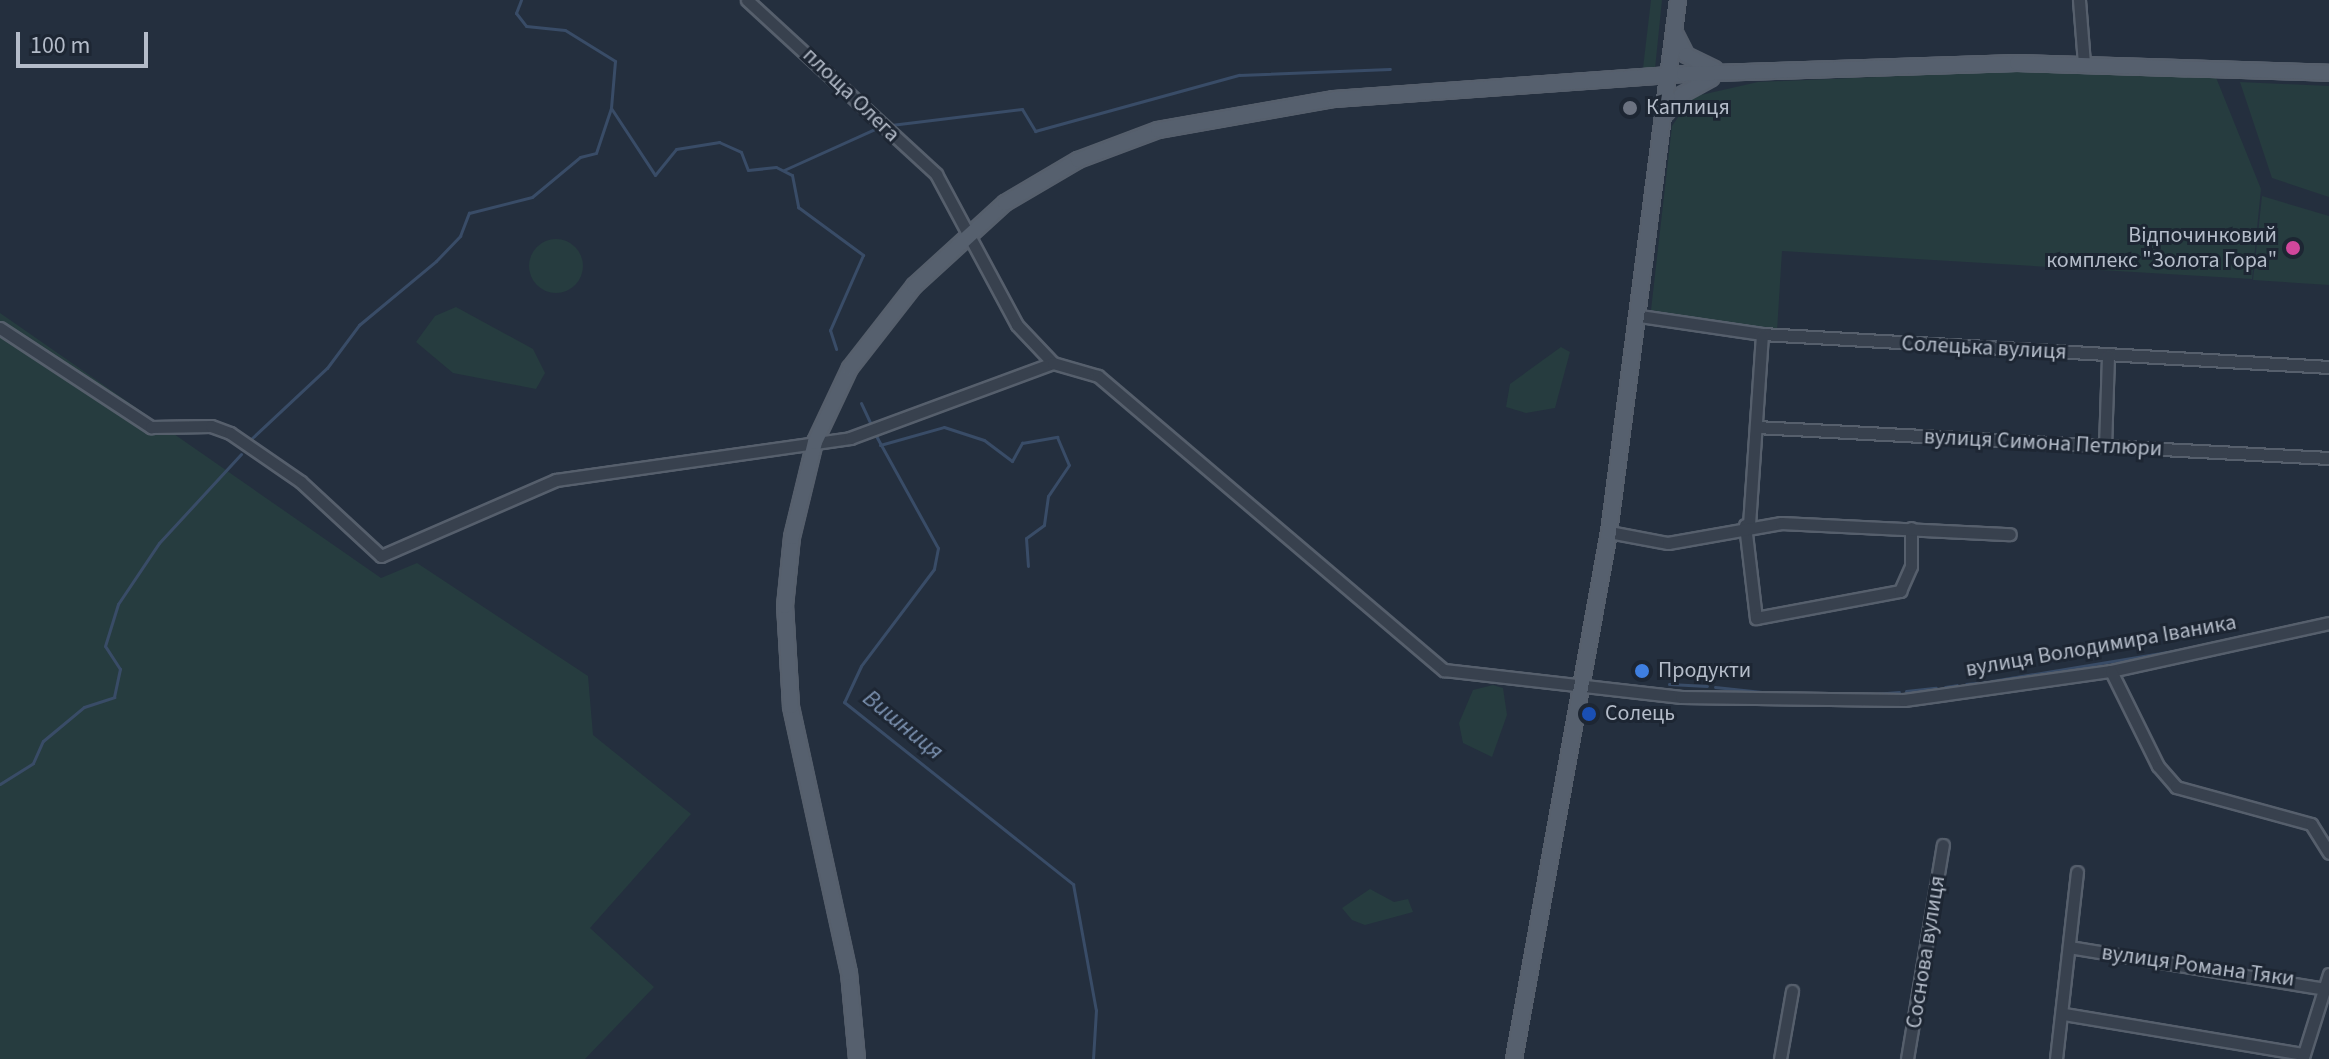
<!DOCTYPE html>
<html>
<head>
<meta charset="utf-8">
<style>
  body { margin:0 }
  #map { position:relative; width:2329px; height:1059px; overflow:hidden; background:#242f3e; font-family:"Source Sans 3",sans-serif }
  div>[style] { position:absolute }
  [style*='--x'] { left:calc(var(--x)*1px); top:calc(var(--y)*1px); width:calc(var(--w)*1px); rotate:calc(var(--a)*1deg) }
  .green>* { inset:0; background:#263c3f }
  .round { border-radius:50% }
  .stream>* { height:3px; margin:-1.5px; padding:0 1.5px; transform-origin:1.5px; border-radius:1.5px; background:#394c67 }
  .roads { filter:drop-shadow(2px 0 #565f6c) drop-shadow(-2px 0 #565f6c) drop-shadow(0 2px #565f6c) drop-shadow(0 -2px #565f6c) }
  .minor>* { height:11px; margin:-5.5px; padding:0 5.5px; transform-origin:5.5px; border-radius:5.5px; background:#38414e }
  .major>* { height:14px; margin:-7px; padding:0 7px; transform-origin:7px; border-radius:7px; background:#56606e }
  .dots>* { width:22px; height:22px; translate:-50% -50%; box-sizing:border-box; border:4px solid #1d2633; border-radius:50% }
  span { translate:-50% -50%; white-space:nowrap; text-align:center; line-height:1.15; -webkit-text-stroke:6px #1d2633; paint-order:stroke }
  .street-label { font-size:22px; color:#b4bcc9 }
  .poi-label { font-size:22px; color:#b4bcc9 }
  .left { translate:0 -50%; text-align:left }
  .right { translate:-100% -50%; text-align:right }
  .water-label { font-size:24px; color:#7c92b1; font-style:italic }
  .scale { position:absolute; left:16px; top:32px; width:132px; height:36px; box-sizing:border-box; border:4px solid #b4bcc9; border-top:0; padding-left:10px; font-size:24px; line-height:28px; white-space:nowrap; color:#b4bcc9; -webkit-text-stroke:6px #1d2633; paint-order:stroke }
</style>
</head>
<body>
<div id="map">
  <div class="green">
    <i style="clip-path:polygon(1651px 0,1662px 0,1655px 69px,1643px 68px)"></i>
    <i style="clip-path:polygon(2061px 69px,2215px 75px,2261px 189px,2252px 279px,1782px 251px,1777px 331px,1651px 310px,1672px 126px,1692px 97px,1758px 82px)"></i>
    <i style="clip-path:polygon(2240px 82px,2329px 86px,2329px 197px,2272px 178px)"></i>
    <i style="clip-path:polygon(2262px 196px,2329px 216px,2329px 285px,2253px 280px)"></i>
    <i class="round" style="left:529px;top:239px;width:54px;height:54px"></i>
    <i style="clip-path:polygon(456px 307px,533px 349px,545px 373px,536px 389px,453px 373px,416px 342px,435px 316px)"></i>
    <i style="clip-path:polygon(0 313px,381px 578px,417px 563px,588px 676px,593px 735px,691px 814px,590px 928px,654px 987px,585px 1059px,0 1059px)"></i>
    <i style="clip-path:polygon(1561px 347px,1570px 352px,1555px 408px,1526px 413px,1506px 407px,1510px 384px)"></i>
    <i style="clip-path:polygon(1493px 685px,1503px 688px,1507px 715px,1492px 757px,1463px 743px,1459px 723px,1473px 690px)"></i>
    <i style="clip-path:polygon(1370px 889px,1394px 902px,1408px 899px,1413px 912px,1365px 925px,1352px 920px,1342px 908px)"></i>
  </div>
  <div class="stream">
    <i style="--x:521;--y:0;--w:14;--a:111"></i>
    <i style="--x:516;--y:13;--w:16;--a:52"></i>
    <i style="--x:526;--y:26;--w:39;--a:6"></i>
    <i style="--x:565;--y:30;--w:59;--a:31.8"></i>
    <i style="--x:615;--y:61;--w:47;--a:94.9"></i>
    <i style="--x:611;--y:108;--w:80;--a:56.7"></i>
    <i style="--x:655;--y:175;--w:33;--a:-51"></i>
    <i style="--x:676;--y:149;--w:44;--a:-9.2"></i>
    <i style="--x:719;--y:142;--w:24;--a:24"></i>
    <i style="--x:741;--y:152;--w:19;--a:69"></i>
    <i style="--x:748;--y:170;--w:28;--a:-6"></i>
    <i style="--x:776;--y:167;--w:18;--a:27"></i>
    <i style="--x:792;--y:175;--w:33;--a:79"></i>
    <i style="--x:798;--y:207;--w:81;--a:36.4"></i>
    <i style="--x:863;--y:255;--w:82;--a:113.7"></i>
    <i style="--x:830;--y:330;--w:20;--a:72"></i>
    <i style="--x:891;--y:125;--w:132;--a:-7"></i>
    <i style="--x:1022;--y:109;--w:26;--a:59"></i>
    <i style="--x:1035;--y:131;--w:212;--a:-15.4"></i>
    <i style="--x:1239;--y:75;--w:151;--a:-2.3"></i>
    <i style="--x:784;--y:170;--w:100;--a:-24.3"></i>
    <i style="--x:861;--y:403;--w:26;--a:65"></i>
    <i style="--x:875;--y:434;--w:130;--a:61.1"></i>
    <i style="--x:938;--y:548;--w:21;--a:101"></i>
    <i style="--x:934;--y:569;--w:121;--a:127"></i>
    <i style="--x:861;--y:666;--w:40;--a:115"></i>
    <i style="--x:844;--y:702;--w:293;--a:38.5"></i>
    <i style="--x:1073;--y:884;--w:128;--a:79.7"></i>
    <i style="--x:1096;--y:1010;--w:49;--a:93.5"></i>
    <i style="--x:251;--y:439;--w:104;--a:-43.1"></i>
    <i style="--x:327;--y:368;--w:54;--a:-53.3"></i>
    <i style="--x:359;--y:325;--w:100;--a:-39.7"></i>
    <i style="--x:436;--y:261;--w:35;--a:-46"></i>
    <i style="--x:460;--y:236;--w:25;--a:-69"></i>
    <i style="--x:469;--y:213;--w:65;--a:-14.3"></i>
    <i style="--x:532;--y:197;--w:62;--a:-39.8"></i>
    <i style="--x:580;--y:157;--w:16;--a:-14"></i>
    <i style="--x:596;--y:153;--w:47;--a:-71.6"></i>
    <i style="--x:880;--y:445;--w:66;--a:-15.7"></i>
    <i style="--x:944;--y:427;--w:42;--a:18"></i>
    <i style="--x:984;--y:440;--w:35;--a:37"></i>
    <i style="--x:1012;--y:461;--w:21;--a:-61"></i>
    <i style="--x:1022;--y:443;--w:36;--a:-10"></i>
    <i style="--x:1057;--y:437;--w:30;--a:67"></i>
    <i style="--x:1069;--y:465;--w:37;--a:124"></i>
    <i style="--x:1048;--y:496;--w:29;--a:98"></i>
    <i style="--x:1044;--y:525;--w:22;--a:144"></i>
    <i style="--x:1026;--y:538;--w:28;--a:86"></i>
    <i style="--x:1992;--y:681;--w:190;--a:-9.4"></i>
    <i style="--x:1669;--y:684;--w:38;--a:3"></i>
    <i style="--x:1966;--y:684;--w:18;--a:-6"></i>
    <i style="--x:1715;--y:687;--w:47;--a:6.1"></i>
    <i style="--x:1945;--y:687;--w:12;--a:-9"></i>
    <i style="--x:1906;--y:691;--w:30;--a:-6"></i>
    <i style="--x:1875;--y:694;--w:24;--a:-5"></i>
    <i style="--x:0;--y:784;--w:39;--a:-32"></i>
    <i style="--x:33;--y:763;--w:24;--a:-66"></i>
    <i style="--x:43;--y:741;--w:53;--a:-39.7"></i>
    <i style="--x:84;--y:707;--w:32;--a:-18"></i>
    <i style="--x:114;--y:697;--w:29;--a:-78"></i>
    <i style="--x:120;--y:669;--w:27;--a:-123"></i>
    <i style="--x:105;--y:646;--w:44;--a:-72.8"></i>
    <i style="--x:118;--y:604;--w:73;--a:-56.1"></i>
    <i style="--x:159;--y:543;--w:121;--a:-47.3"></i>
  </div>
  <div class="roads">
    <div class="minor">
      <i style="--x:747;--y:0;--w:257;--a:42.6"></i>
      <i style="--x:936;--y:174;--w:171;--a:61.8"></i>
      <i style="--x:1017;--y:325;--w:52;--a:46.5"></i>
      <i style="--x:2079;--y:0;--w:63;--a:85.5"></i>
      <i style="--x:1640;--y:316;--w:123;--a:8.4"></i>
      <i style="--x:1762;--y:334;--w:568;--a:3.33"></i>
      <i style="--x:0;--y:328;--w:181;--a:33.3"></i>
      <i style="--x:151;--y:427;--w:60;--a:-1"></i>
      <i style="--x:211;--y:426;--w:20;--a:20"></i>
      <i style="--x:230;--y:433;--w:86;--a:34.6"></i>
      <i style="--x:301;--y:482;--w:109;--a:42.8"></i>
      <i style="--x:381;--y:556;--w:191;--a:-23.5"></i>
      <i style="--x:556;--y:480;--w:297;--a:-8.1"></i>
      <i style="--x:850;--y:438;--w:216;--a:-20.3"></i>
      <i style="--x:1053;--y:363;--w:47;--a:16.1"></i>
      <i style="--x:1098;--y:376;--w:454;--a:40.4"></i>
      <i style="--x:1444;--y:670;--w:239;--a:6.5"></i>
      <i style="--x:1681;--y:697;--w:223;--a:0.8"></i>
      <i style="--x:1904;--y:700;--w:209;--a:-8"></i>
      <i style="--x:2111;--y:671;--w:223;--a:-12.4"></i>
      <i style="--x:1756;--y:427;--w:574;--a:3.1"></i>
      <i style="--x:2105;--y:447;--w:92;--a:-88.1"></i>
      <i style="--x:1745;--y:525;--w:94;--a:83.3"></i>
      <i style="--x:1756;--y:618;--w:147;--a:-10.6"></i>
      <i style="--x:1900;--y:591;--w:27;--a:-66"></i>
      <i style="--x:1911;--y:566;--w:38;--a:-90"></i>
      <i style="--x:1749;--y:525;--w:191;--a:-86.1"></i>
      <i style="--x:1609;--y:532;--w:60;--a:10.6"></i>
      <i style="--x:1668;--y:543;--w:115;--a:-10"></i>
      <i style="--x:1781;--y:523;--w:229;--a:2.8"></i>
      <i style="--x:2111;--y:671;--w:106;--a:63.7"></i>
      <i style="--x:2158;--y:766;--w:28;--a:49"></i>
      <i style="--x:2176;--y:787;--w:140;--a:15.3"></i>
      <i style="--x:2311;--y:824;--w:34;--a:58"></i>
      <i style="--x:2069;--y:947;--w:259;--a:9.3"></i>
      <i style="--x:2064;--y:1014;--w:243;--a:9.5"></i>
      <i style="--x:2303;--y:1057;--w:87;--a:-72.6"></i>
      <i style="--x:1780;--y:1059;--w:69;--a:-80"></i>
      <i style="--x:1907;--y:1059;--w:217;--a:-80.5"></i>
      <i style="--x:2056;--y:1059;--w:188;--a:-83.6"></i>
    </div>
    <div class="major">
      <i style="--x:1676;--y:35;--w:22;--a:63"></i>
      <i style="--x:1686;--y:55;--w:32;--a:26"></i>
      <i style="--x:1666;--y:113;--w:23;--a:-50"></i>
      <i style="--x:1681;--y:95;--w:35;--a:-29"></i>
      <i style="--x:857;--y:1059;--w:86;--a:-95.3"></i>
      <i style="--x:849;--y:973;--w:273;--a:-102.3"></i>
      <i style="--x:791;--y:706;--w:100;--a:-93.4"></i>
      <i style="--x:785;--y:606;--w:69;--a:-84.2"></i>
      <i style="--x:792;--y:537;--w:98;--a:-76.4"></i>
      <i style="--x:815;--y:442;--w:82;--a:-64.7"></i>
      <i style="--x:850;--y:368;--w:104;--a:-52"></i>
      <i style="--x:914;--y:286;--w:123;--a:-42.4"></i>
      <i style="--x:1005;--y:203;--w:85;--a:-30.5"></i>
      <i style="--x:1078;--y:160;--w:85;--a:-20.6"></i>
      <i style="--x:1158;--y:130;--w:179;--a:-10"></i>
      <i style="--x:1334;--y:99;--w:351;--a:-4.1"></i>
      <i style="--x:1684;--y:74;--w:333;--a:-1.9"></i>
      <i style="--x:2017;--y:63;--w:312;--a:1.8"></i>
      <i style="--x:1514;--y:1059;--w:535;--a:-79.78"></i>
      <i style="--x:1609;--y:532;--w:536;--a:-82.61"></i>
    </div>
  </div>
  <div class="dots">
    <i style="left:1630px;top:108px;background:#6b7280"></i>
    <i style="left:2293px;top:248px;background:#d1479c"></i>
    <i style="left:1642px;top:671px;background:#3f7fe0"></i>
    <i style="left:1589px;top:714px;background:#1a4fb4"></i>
  </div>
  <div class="street-label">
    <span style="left:851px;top:95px;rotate:44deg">площа Олега</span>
    <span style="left:1984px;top:348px;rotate:3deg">Солецька вулиця</span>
    <span style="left:2043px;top:443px;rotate:3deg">вулиця Симона Петлюри</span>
    <span style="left:2101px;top:646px;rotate:-10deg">вулиця Володимира Іваника</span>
    <span style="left:1926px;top:952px;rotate:-81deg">Соснова вулиця</span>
    <span style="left:2198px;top:966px;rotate:8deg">вулиця Романа Тяки</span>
  </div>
  <div class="poi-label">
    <span class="left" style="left:1646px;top:108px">Каплиця</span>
    <span class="right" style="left:2277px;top:248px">Відпочинковий<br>комплекс "Золота Гора"</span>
    <span class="left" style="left:1658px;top:671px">Продукти</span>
    <span class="left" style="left:1605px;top:714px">Солець</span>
  </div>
  <div class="water-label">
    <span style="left:903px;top:725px;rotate:39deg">Вишниця</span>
  </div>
  <div class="scale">100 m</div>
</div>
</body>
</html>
